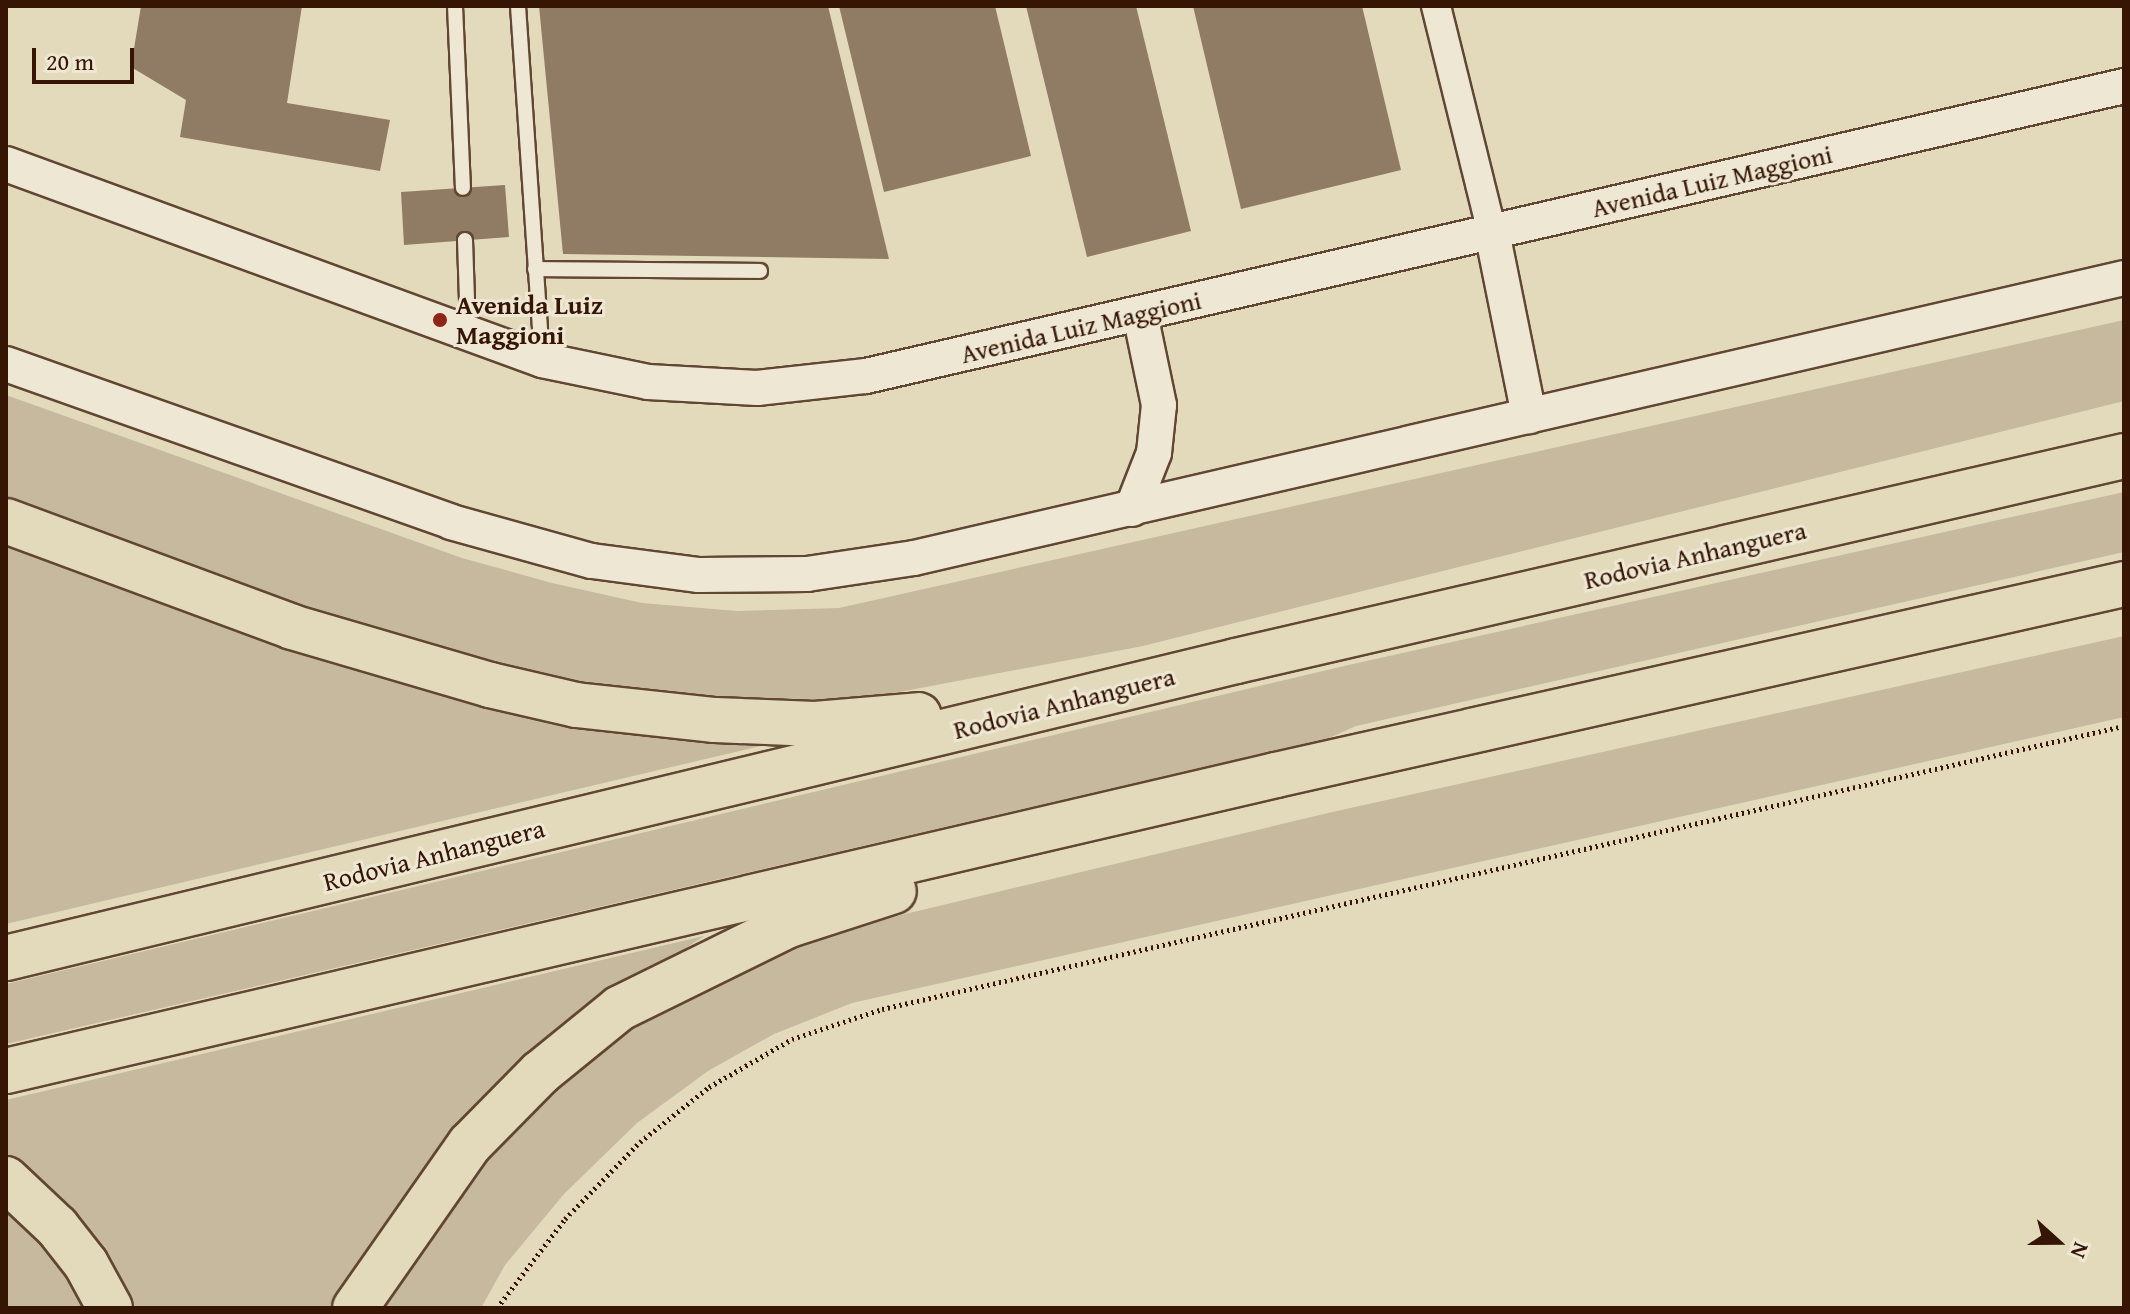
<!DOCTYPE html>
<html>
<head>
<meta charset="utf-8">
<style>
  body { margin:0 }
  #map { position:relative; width:2130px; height:1314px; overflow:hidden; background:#e3dabc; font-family:"Gentium Book Plus",serif }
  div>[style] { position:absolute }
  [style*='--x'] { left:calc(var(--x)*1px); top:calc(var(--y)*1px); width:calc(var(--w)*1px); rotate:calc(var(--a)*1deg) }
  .green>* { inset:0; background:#c6b99d }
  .building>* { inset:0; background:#907b64 }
  .path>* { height:5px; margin-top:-2.5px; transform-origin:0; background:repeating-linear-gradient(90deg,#361504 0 2px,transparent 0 6px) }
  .roads { filter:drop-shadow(2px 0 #614632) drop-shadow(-2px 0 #614632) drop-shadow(0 2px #614632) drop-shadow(0 -2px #614632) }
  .service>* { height:14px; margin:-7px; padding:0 7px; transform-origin:7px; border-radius:7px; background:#ede7d3 }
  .minor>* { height:28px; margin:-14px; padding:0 14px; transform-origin:14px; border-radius:14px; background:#ede7d3 }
  .tertiary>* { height:34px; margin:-17px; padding:0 17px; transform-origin:17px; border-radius:17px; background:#ede7d3 }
  .motorway>* { height:44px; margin:-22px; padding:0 22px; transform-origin:22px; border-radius:22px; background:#e3dabc }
  .dots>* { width:22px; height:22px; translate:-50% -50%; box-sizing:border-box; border:4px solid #ede7d3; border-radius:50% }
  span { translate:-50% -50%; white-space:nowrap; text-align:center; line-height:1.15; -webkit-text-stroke:6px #ede7d3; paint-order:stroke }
  .street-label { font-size:26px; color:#361504 }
  .poi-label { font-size:26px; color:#361504; font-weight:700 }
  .left { translate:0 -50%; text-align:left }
  .frame { position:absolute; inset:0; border:8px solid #361504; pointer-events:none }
  .north { position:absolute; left:2018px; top:1202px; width:80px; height:80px; -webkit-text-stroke:6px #ede7d3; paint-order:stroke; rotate:111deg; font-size:22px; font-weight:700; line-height:32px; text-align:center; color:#361504 }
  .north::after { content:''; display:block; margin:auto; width:28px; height:36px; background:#361504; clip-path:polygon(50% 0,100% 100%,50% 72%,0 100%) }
  .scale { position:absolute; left:32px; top:48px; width:102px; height:36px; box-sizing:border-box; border:4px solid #361504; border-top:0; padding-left:10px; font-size:24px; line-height:28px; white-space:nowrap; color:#361504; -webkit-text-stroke:6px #ede7d3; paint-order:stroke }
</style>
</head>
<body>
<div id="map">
  <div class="green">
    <i style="clip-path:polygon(2124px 320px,2124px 401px,1143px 646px,820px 707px,529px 683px,6px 513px,6px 395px,462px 558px,552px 583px,642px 603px,737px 611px,839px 608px)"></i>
    <i style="clip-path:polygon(2124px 492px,2124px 552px,1356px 726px,1329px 738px,6px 1044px,6px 984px,1344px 666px)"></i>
    <i style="clip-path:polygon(6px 541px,433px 691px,535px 715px,786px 740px,6px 924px)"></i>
    <i style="clip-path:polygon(2124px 636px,2124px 717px,852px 1003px,774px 1034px,708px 1071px,637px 1123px,564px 1194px,505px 1265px,481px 1308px,372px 1308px,465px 1174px,603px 1041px,784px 943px,1328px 813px)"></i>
    <i style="clip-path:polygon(704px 936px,572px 1025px,446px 1143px,335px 1308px,132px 1308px,6px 1159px,6px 1100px)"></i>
    <i style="clip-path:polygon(6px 1198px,21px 1210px,93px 1308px,6px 1308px)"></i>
  </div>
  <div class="building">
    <i style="clip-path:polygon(141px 6px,302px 6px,287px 103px,390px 120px,380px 171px,180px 137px,186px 100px,131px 67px)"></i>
    <i style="clip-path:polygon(539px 6px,828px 6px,889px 259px,563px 254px)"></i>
    <i style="clip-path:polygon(839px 6px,995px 6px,1031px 156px,884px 192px)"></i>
    <i style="clip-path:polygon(1026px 6px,1136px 6px,1191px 231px,1087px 257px)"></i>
    <i style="clip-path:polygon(1193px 6px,1362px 6px,1401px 170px,1241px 209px)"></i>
    <i style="clip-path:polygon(505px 185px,509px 237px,404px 245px,401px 192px)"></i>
  </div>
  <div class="path">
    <i style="--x:497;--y:1308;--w:112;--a:-52.6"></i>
    <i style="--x:565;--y:1219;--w:107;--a:-45.8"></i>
    <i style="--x:640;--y:1142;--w:88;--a:-38.6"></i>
    <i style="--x:709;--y:1087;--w:96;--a:-30"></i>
    <i style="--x:792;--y:1039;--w:95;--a:-18.4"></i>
    <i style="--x:882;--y:1009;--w:1274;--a:-12.84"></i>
  </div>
  <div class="roads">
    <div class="service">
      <i style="--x:455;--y:6;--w:182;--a:87.5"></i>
      <i style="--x:518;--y:6;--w:355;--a:86.1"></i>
      <i style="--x:465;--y:240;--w:91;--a:88.1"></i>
      <i style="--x:535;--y:269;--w:225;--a:0.5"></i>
    </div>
    <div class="minor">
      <i style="--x:1436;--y:6;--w:233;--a:76.1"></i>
    </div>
    <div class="tertiary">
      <i style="--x:6;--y:164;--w:571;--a:20.09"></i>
      <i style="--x:542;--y:360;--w:108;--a:11.7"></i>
      <i style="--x:648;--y:382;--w:109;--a:3.2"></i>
      <i style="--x:757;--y:388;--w:110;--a:-6.3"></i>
      <i style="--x:866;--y:376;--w:1291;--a:-12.98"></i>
      <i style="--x:1492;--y:232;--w:188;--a:78.6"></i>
      <i style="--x:6;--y:364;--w:472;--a:19.5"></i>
      <i style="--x:451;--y:522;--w:146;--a:15.5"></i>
      <i style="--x:592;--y:561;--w:108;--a:7.5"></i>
      <i style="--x:699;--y:575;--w:108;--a:-0.5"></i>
      <i style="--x:807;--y:574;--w:108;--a:-8.5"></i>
      <i style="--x:914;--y:558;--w:1242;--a:-13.03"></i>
      <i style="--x:1132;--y:509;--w:60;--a:-68.6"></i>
      <i style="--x:1154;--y:453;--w:48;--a:-84.1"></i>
      <i style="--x:1159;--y:405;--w:93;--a:-101.8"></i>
    </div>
    <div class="motorway">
      <i style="--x:6;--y:521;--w:305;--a:20.3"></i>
      <i style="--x:292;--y:627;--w:206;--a:16.3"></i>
      <i style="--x:490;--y:685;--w:88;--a:13.1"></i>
      <i style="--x:576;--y:705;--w:140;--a:6.2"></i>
      <i style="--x:715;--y:720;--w:100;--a:2.3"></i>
      <i style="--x:815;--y:724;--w:104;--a:-4.9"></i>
      <i style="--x:6;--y:958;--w:1265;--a:-13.57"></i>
      <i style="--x:1236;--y:661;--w:911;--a:-13"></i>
      <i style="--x:6;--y:1071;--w:1304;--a:-13.12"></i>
      <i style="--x:1276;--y:775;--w:869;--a:-12.69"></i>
      <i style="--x:6;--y:1179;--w:70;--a:43.3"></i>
      <i style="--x:57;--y:1227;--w:47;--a:51.9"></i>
      <i style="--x:86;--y:1264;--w:50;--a:61.4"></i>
      <i style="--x:355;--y:1308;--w:200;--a:-55"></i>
      <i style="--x:470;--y:1144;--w:100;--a:-45.4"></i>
      <i style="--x:540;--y:1073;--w:103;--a:-39.1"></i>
      <i style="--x:620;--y:1008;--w:188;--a:-26.2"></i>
      <i style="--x:789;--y:925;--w:110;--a:-17.9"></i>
    </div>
  </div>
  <div class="dots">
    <i style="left:440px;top:320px;background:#8f2418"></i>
  </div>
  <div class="street-label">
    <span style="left:1712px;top:181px;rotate:-13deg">Avenida Luiz Maggioni</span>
    <span style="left:1081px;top:327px;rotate:-13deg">Avenida Luiz Maggioni</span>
    <span style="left:1695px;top:555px;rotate:-13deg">Rodovia Anhanguera</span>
    <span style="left:1064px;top:703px;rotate:-14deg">Rodovia Anhanguera</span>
    <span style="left:434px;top:855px;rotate:-14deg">Rodovia Anhanguera</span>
  </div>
  <div class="poi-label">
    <span class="left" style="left:456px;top:320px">Avenida Luiz<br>Maggioni</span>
  </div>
  <div class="frame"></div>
  <div class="north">N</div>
  <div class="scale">20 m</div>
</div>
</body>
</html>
